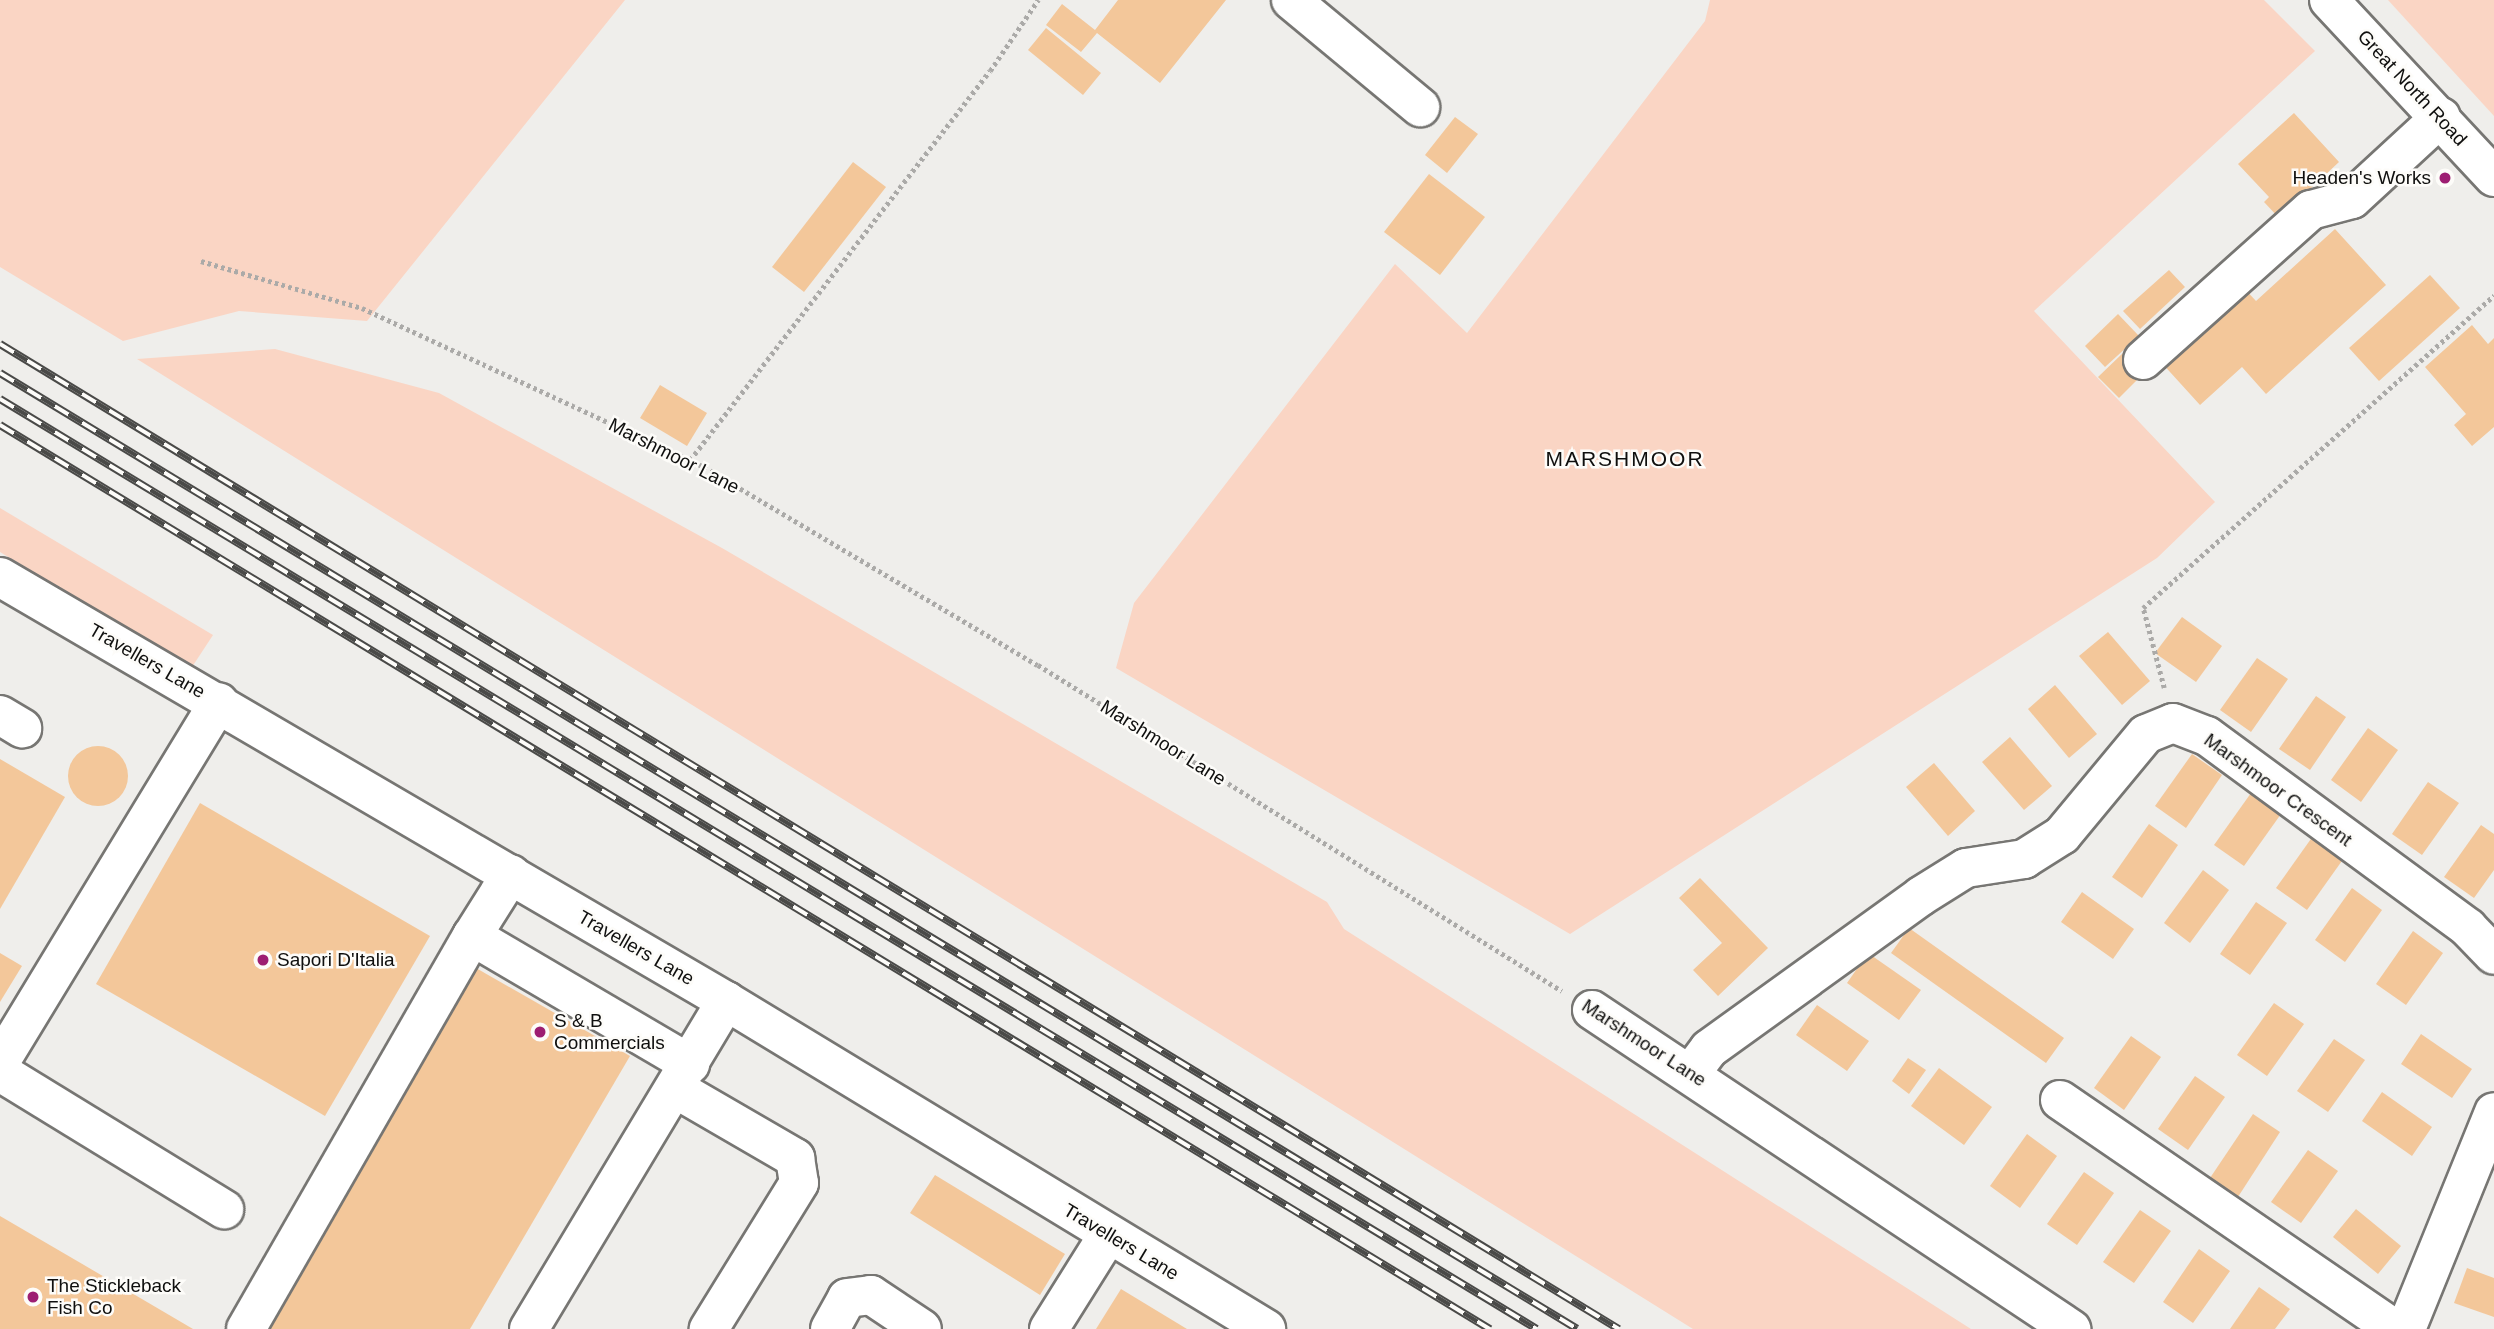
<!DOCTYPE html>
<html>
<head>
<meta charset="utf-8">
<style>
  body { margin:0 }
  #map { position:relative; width:2494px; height:1329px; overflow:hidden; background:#efeeeb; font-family:Arial,sans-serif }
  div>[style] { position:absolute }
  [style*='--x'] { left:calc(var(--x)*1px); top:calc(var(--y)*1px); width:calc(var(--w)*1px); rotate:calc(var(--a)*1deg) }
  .green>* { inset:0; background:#fad5c4 }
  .building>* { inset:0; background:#f3c79a }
  .round { border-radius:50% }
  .path>* { height:4.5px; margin-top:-2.25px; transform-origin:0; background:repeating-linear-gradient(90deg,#abaaa8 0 3.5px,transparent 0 7px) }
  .roads { filter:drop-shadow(2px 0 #777673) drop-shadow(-2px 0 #777673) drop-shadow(0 2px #777673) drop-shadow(0 -2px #777673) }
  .minor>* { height:38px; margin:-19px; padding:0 19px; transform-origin:19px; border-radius:19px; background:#fff }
  .major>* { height:38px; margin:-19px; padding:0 19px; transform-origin:19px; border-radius:19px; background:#fff }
  .rail>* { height:8px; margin-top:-4px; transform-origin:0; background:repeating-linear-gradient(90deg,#fdfcf9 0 16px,#4a4a48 0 32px); box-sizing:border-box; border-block:2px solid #4a4a48 }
  .dots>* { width:19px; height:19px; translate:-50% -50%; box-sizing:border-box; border:4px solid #fdfcf9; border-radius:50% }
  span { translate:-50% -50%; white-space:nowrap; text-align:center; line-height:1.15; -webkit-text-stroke:5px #fdfcf9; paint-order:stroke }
  .street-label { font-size:19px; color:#0f0f0e }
  .poi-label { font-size:19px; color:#0f0f0e }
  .right { translate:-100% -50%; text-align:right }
  .left { translate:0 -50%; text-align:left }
  .neighbourhood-label { font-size:21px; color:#0f0f0e; letter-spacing:2px }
</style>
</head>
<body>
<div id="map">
  <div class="green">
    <i style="clip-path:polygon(0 0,625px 0,367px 321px,239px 311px,123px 341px,0 267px)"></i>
    <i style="clip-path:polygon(1710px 0,2264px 0,2315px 51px,2034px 311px,2215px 502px,2157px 558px,1570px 934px,1116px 668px,1134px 603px,1395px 264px,1467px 333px,1705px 21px)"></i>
    <i style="clip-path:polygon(2388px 0,2494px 0,2494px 116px)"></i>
    <i style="clip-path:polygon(275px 349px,439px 393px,722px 548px,1327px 902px,1344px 929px,1971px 1329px,1693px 1329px,137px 359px)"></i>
    <i style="clip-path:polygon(0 508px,213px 635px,192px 667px,0 552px)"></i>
  </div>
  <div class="building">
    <i style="clip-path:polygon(1118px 0,1226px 0,1160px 83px,1097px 33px,1081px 52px,1046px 25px,1062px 4px,1095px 30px)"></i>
    <i style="clip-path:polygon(1046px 28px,1101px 73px,1083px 95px,1028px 50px)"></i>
    <i style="clip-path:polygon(2294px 113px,2339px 162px,2279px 218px,2264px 202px,2269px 197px,2238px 164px)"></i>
    <i style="clip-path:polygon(1455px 117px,1478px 134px,1447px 173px,1425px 155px)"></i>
    <i style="clip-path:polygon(853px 162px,886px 187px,804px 292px,772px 267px)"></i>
    <i style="clip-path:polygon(1429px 174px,1485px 217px,1440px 275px,1384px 232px)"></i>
    <i style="clip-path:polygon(2335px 229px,2386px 285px,2266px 394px,2242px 367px,2200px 405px,2160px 361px,2242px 286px,2256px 301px)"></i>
    <i style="clip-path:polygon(2169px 270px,2185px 287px,2140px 329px,2123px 311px)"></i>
    <i style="clip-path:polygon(2430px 275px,2460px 308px,2379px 381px,2349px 348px)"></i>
    <i style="clip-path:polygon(2118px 314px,2139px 336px,2105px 367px,2085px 346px)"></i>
    <i style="clip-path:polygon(2472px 325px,2488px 344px,2494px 338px,2494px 427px,2472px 446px,2454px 425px,2466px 414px,2425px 367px)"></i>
    <i style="clip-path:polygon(2124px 352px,2144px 373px,2119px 398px,2098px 377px)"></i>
    <i style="clip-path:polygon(660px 385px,707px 413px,687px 446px,640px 418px)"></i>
    <i style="clip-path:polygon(2182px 617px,2222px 646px,2196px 682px,2155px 653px)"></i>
    <i style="clip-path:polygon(2108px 632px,2150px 681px,2122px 705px,2079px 656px)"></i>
    <i style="clip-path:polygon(2257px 658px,2288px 679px,2251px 732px,2220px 710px)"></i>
    <i style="clip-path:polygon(2055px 685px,2097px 734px,2069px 758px,2028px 709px)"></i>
    <i style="clip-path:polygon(2316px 696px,2346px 717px,2310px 770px,2279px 749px)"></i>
    <i style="clip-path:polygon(2368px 728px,2398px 750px,2361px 802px,2331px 780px)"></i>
    <i style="clip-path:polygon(2010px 737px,2052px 786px,2024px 810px,1982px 762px)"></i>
    <i class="round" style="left:68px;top:746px;width:60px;height:60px"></i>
    <i style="clip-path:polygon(2192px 754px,2222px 775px,2186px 828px,2155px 806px)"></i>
    <i style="clip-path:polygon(0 759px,65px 797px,0 909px)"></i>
    <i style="clip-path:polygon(1934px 763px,1975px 811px,1948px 836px,1906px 787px)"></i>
    <i style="clip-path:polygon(2428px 782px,2459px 803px,2422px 855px,2392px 834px)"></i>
    <i style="clip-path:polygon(2251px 793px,2281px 814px,2244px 866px,2214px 845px)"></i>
    <i style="clip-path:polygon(200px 803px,430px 936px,325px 1116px,96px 984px)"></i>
    <i style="clip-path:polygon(2149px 824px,2178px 845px,2142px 898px,2112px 877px)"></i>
    <i style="clip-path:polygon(2481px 825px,2494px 834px,2494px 870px,2474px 898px,2444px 877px)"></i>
    <i style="clip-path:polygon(2313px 836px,2344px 858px,2307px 910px,2276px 888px)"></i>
    <i style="clip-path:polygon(2203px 870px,2229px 890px,2190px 943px,2164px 923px)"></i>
    <i style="clip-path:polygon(1700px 878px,1768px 948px,1718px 996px,1693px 970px,1722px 943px,1679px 898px)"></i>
    <i style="clip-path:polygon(2352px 888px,2382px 910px,2345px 962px,2315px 940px)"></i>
    <i style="clip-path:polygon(2082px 892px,2134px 929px,2113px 959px,2061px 922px)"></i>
    <i style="clip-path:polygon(2256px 902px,2287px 923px,2250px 975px,2220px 954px)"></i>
    <i style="clip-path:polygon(1909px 928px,2064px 1038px,2046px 1063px,1891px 953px)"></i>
    <i style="clip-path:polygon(2413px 931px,2443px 953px,2406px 1005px,2376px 984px)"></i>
    <i style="clip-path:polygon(0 953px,22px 966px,0 1002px)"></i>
    <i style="clip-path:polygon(1868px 953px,1921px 990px,1899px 1020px,1847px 983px)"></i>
    <i style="clip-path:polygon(476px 968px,630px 1056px,470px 1329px,263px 1329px)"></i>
    <i style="clip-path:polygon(2274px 1003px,2304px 1024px,2267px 1076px,2237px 1055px)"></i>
    <i style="clip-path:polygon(1817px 1005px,1869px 1041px,1847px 1071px,1796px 1035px)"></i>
    <i style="clip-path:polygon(2421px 1034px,2472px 1069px,2452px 1098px,2401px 1064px)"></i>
    <i style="clip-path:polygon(2131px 1036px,2161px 1057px,2124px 1110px,2094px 1088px)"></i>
    <i style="clip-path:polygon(2334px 1039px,2365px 1060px,2328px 1112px,2297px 1091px)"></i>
    <i style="clip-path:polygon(1908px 1058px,1926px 1070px,1909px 1094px,1892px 1081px)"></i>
    <i style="clip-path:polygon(1939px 1068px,1992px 1107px,1964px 1145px,1911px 1106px)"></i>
    <i style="clip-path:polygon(2195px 1076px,2225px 1097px,2188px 1150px,2158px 1129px)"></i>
    <i style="clip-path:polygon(2382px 1092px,2432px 1127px,2412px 1156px,2362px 1121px)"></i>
    <i style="clip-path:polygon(2253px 1114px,2280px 1132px,2236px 1200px,2208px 1181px)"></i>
    <i style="clip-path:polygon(2027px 1134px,2057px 1156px,2020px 1208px,1990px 1186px)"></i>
    <i style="clip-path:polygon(2308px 1150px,2338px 1171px,2301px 1223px,2271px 1202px)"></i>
    <i style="clip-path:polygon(2084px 1172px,2114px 1193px,2077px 1245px,2047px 1224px)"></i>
    <i style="clip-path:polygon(935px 1175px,1065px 1254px,1040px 1295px,910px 1213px)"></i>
    <i style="clip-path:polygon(2356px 1209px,2401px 1246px,2378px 1274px,2333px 1237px)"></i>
    <i style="clip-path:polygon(2140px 1210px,2171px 1231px,2134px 1283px,2103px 1262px)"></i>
    <i style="clip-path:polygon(0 1216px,84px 1265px,193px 1329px,0 1329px)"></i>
    <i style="clip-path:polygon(2199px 1249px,2230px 1271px,2193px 1323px,2163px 1302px)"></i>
    <i style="clip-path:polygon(2467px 1268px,2494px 1278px,2494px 1317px,2454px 1303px)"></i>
    <i style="clip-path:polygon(2259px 1287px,2290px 1309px,2275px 1329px,2230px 1329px)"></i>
    <i style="clip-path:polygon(1121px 1289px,1187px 1329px,1096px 1329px)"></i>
  </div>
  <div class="path">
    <i style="--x:201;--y:261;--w:168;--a:16.3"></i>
    <i style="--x:362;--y:308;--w:377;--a:24.9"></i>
    <i style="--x:704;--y:467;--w:388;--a:30.7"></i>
    <i style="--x:1038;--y:665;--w:617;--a:31.89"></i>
    <i style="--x:690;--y:460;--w:491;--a:-52.4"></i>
    <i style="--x:990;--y:71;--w:86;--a:-55.9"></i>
    <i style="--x:2164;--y:688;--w:83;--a:-104.7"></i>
    <i style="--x:2143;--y:608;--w:470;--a:-41.7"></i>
  </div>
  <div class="roads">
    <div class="minor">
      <i style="--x:1291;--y:0;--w:168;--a:39.7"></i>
      <i style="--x:2143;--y:360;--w:225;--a:-41.8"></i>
      <i style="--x:2311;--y:210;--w:42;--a:-15"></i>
      <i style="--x:2352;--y:199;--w:121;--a:-42.7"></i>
      <i style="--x:0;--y:577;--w:841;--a:30.29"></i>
      <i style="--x:726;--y:1001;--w:632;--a:31.27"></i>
      <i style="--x:0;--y:715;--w:26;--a:31"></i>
      <i style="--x:472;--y:936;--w:73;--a:-57.8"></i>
      <i style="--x:1592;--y:1010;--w:576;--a:33.66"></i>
      <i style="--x:0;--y:1062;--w:421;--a:-58.7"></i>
      <i style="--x:0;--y:1072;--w:263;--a:31.5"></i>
      <i style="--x:1691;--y:1073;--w:30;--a:-53"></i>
      <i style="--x:1709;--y:1049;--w:261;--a:-35.8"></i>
      <i style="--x:1921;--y:896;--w:53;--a:-31.9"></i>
      <i style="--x:1966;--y:868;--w:59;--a:-8.8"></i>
      <i style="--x:2024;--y:859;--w:45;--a:-32.3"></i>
      <i style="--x:2062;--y:835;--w:131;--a:-50.3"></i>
      <i style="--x:2146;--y:734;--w:29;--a:-22"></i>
      <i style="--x:2173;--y:723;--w:36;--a:21"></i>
      <i style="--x:2207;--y:736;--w:324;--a:36.3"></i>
      <i style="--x:2468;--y:928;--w:37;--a:46"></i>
      <i style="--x:676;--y:1089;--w:138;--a:30.1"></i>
      <i style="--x:795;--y:1158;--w:25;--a:81"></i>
      <i style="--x:799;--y:1183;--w:172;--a:121.7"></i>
      <i style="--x:2060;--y:1100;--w:406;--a:34.4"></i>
      <i style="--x:246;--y:1329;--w:453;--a:-60.1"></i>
      <i style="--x:472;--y:936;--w:253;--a:30.4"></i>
      <i style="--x:529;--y:1329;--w:383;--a:-59"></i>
      <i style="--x:830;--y:1329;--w:35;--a:-61"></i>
      <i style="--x:847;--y:1298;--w:24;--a:-7"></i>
      <i style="--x:871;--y:1295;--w:61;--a:33.7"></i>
      <i style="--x:1049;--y:1329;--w:111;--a:-57.9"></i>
      <i style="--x:2406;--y:1329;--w:234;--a:-67.9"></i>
    </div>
    <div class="major">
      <i style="--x:2329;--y:0;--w:242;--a:47"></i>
    </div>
  </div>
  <div class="rail">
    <i style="--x:0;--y:344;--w:1895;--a:31.32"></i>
    <i style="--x:0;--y:373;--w:1844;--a:31.22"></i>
    <i style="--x:0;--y:399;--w:1796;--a:31.18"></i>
    <i style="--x:0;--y:425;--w:1743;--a:31.25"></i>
  </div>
  <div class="dots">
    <i style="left:2445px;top:178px;background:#9d1e72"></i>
    <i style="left:263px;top:960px;background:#9d1e72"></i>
    <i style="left:540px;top:1032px;background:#9d1e72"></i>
    <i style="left:33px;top:1297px;background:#9d1e72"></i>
  </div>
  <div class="street-label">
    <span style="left:2412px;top:88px;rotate:47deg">Great North Road</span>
    <span style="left:674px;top:456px;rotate:27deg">Marshmoor Lane</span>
    <span style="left:147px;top:661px;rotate:30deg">Travellers Lane</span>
    <span style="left:1163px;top:743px;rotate:32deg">Marshmoor Lane</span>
    <span style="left:2278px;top:790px;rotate:36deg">Marshmoor Crescent</span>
    <span style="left:636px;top:948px;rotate:30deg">Travellers Lane</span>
    <span style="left:1644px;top:1043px;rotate:33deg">Marshmoor Lane</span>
    <span style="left:1121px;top:1242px;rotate:31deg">Travellers Lane</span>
  </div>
  <div class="poi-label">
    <span class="right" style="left:2431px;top:178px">Headen's Works</span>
    <span class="left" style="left:277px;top:960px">Sapori D'Italia</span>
    <span class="left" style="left:554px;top:1032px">S &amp; B<br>Commercials</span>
    <span class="left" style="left:47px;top:1297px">The Stickleback<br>Fish Co</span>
  </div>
  <div class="neighbourhood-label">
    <span style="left:1625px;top:459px">MARSHMOOR</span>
  </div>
</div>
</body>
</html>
